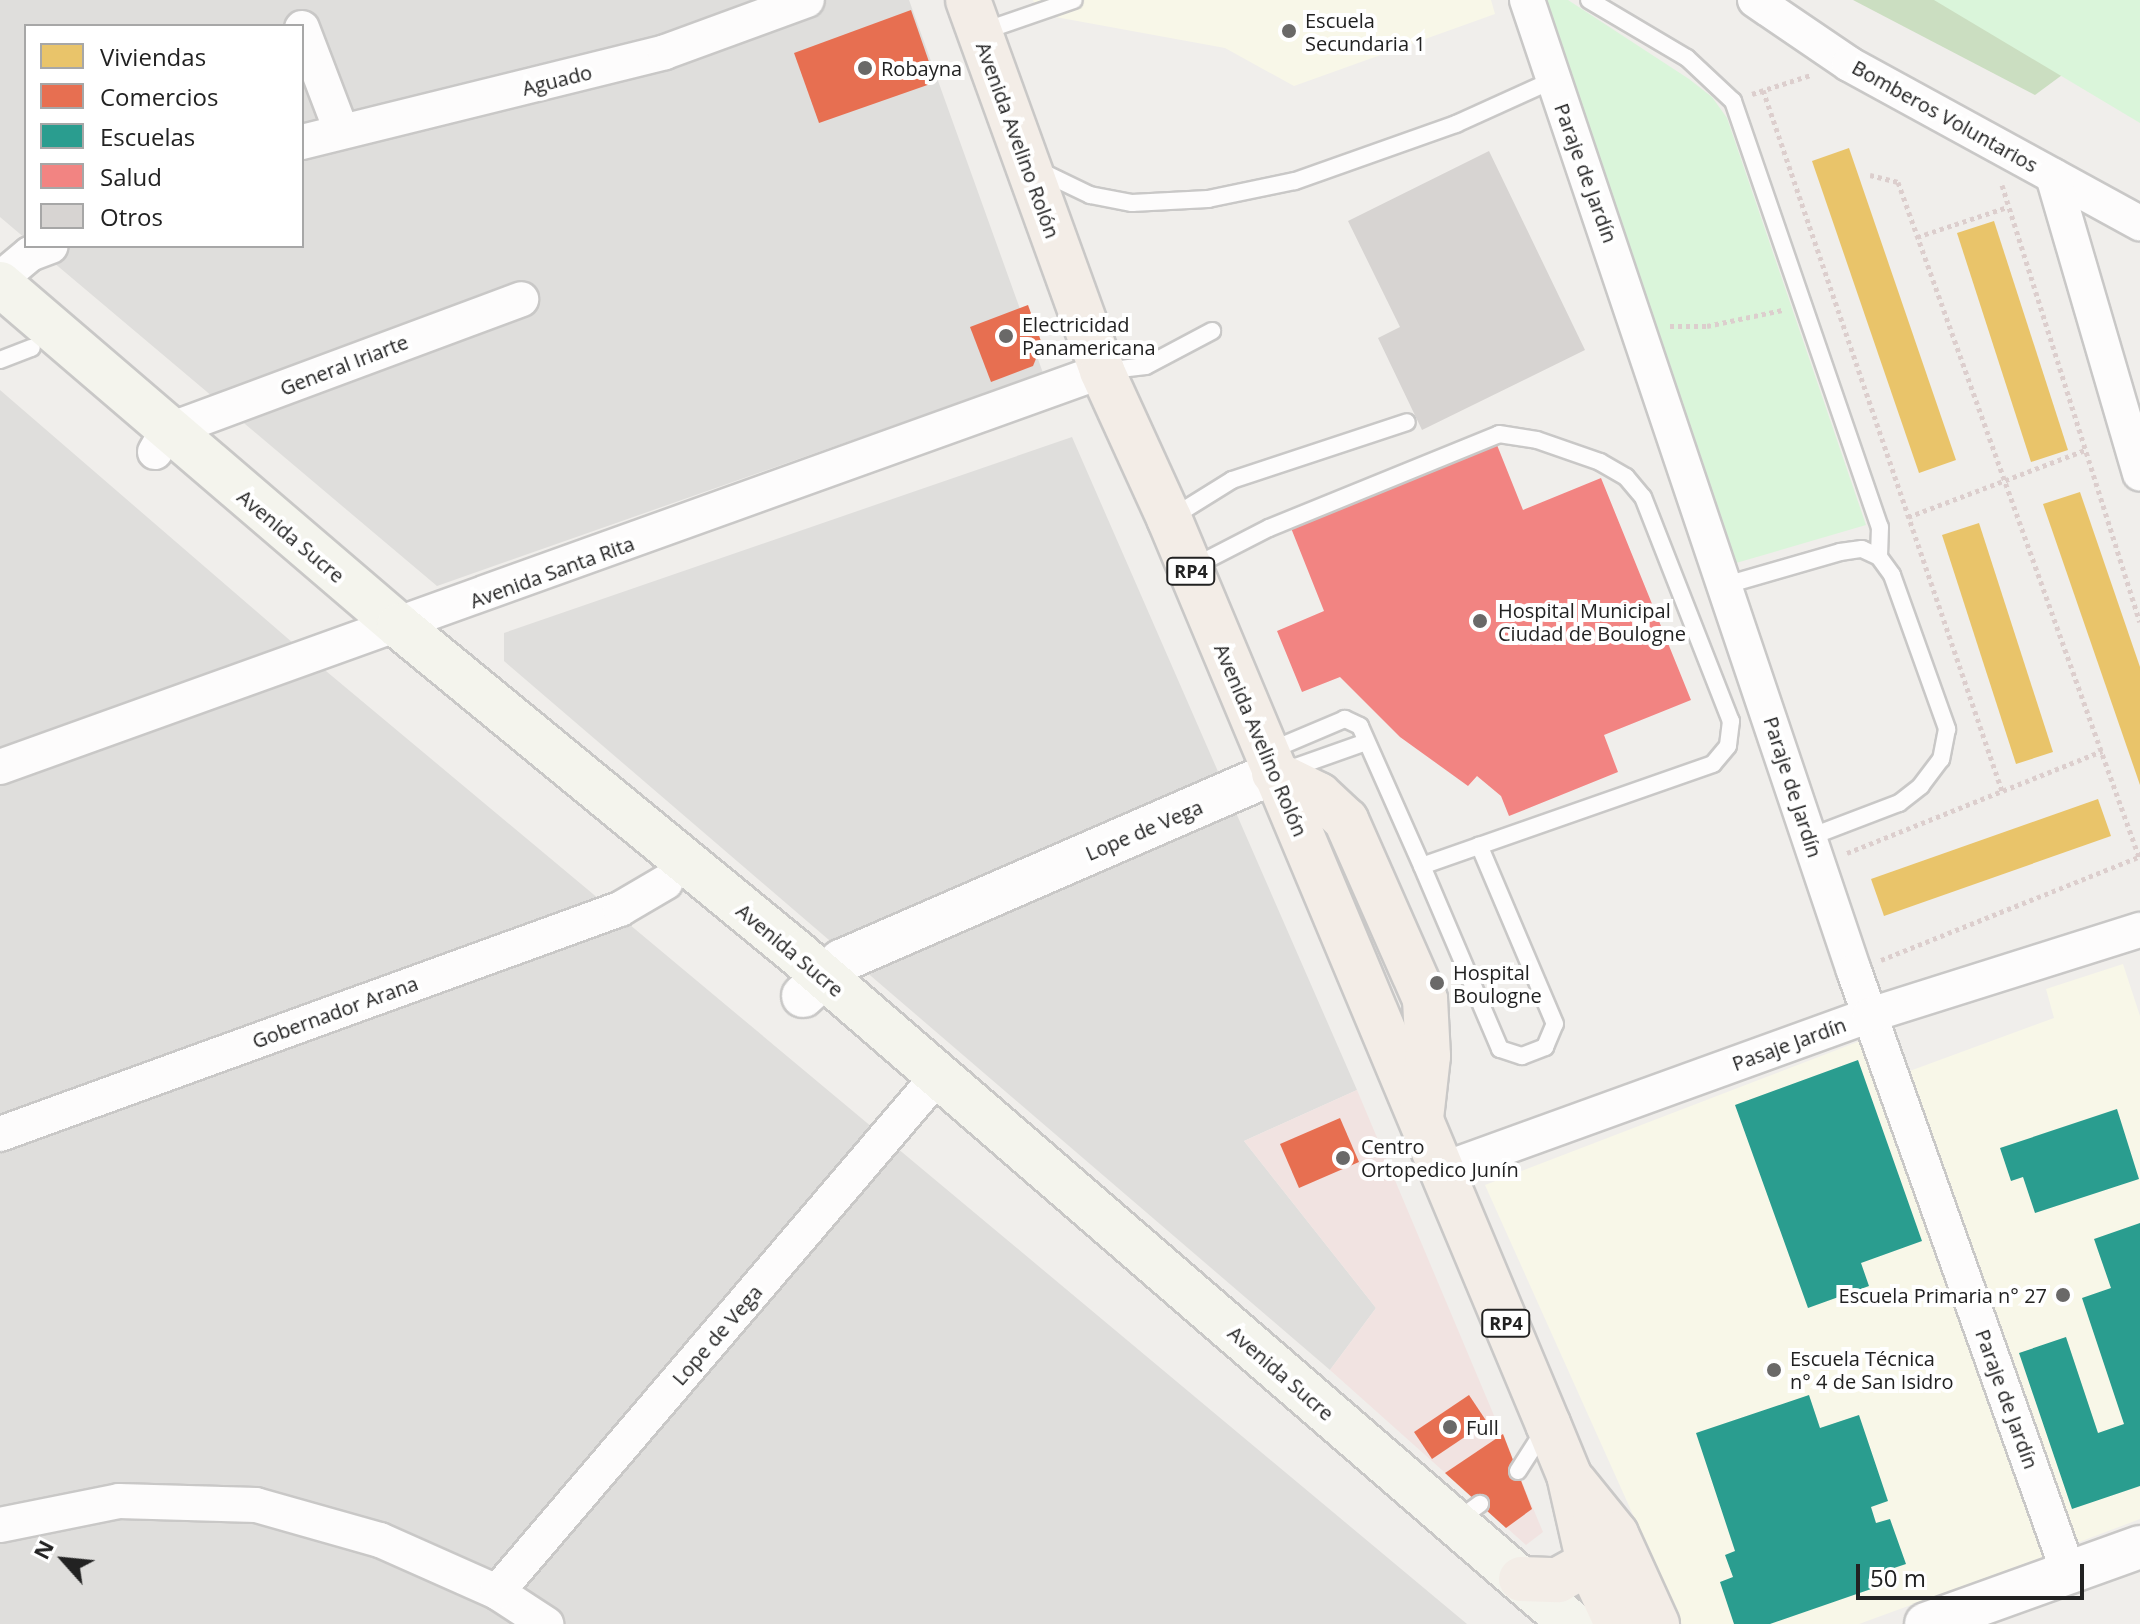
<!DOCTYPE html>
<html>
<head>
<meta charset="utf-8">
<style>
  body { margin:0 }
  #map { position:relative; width:2140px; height:1624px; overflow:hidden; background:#f0eeeb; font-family:"Open Sans",sans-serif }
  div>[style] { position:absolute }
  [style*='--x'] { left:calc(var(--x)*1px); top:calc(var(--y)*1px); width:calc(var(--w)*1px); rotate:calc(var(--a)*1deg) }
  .residential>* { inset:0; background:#dfdedc }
  .commercial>* { inset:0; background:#f1e3e1 }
  .education>* { inset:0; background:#f8f7e8 }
  .forest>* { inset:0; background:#cbdec1 }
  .park>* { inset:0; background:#daf5da }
  .homes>* { inset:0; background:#e9c46a }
  .shops>* { inset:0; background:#e76f51 }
  .schools>* { inset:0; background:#2a9d8f }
  .health>* { inset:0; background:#f28482 }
  .building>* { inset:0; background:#d7d4d2 }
  .path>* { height:5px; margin-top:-2.5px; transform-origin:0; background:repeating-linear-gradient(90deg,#dccecd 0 4px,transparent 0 8px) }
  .roads { filter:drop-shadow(2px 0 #c9c8c7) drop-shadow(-2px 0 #c9c8c7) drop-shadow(0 2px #c9c8c7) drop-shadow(0 -2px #c9c8c7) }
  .service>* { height:16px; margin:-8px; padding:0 8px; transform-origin:8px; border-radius:8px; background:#fdfcfc }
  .minor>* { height:34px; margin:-17px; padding:0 17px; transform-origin:17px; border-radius:17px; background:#fdfcfc }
  .tertiary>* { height:42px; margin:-21px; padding:0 21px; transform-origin:21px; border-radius:21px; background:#fdfcfc }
  .secondary>* { height:44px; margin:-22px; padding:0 22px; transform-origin:22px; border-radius:22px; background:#f4f4ed }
  .primary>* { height:44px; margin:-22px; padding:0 22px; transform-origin:22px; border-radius:22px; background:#f3ede7 }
  .dots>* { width:22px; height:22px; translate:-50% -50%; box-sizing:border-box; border:4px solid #fff; border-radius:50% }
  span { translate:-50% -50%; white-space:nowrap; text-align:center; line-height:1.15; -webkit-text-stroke:8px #fff; paint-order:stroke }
  .shield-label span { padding:2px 6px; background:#fff; border:2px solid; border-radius:6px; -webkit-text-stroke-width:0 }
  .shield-label { font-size:18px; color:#222; font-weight:700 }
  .poi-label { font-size:20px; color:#222 }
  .left { translate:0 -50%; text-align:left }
  .right { translate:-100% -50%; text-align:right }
  .street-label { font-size:20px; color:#222 }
  .legend { position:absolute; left:24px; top:24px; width:280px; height:224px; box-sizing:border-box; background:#fff; border:2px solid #a7a7a7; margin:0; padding:10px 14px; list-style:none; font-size:24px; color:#222 }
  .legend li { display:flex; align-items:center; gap:16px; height:40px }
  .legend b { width:40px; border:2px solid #a7a7a7 }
  .north { position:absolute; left:24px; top:1520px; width:80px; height:80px; -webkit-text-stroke:6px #fff; paint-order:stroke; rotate:297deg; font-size:22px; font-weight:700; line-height:32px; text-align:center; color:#222 }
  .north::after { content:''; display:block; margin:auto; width:28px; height:36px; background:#222; clip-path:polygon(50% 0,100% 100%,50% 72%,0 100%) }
  .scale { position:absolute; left:1856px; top:1564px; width:228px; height:36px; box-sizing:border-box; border:4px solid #222; border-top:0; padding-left:10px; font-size:24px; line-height:28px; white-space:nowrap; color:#222; -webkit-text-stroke:6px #fff; paint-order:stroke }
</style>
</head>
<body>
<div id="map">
  <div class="residential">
    <i style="clip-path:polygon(0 0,909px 0,1043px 373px,437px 586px,34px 246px,302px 246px,302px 26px,26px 26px,26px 239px,0 217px)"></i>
    <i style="clip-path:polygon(0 390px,308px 656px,1467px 1624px,0 1624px)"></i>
    <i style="clip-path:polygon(1072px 437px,1357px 1090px,1244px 1141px,1376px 1308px,1330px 1370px,504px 661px,504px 633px)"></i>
  </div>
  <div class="commercial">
    <i style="clip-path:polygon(1357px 1090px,1543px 1532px,1526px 1545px,1330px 1370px,1376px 1308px,1244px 1141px)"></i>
  </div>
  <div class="education">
    <i style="clip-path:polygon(1033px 0,1491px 0,1495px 14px,1294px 86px,1225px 48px,1039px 14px)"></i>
    <i style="clip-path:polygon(2123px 964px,2140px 1016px,2140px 1519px,2074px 1544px,1907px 1072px,2054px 1018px,2046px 989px)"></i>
    <i style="clip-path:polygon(1860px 1041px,2048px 1555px,1859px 1624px,1682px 1624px,1485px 1185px)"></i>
  </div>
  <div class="forest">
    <i style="clip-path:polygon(1853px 0,2140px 0,2100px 47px,2035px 95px)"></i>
  </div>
  <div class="park">
    <i style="clip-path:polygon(1547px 0,1568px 0,1689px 79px,1712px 97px,1727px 118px,1866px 525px,1736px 563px)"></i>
    <i style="clip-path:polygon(1934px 0,2140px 0,2140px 123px)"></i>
  </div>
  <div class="homes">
    <i style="clip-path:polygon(1849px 148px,1956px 460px,1919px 473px,1812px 161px)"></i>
    <i style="clip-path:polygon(1994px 221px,2068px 450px,2031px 462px,1957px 233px)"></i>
    <i style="clip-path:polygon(2080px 492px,2140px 667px,2140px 785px,2043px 504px)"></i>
    <i style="clip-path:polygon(1979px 523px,2053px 752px,2016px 764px,1942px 535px)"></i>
    <i style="clip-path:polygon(2098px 799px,2111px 836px,1884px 916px,1871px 879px)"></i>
  </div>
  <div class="shops">
    <i style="clip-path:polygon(911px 10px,936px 82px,819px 123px,794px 53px)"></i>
    <i style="clip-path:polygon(1028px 305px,1042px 344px,1033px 366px,991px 382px,970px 327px)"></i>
    <i style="clip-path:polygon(1340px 1118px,1359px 1162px,1299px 1188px,1280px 1144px)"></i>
    <i style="clip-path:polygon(1469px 1395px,1487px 1422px,1432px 1459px,1414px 1432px)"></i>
    <i style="clip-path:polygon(1503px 1434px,1532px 1509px,1506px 1528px,1445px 1473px)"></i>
  </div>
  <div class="schools">
    <i style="clip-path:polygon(1858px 1060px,1922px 1241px,1861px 1263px,1869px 1286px,1808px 1308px,1735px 1105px)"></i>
    <i style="clip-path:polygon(2117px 1109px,2139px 1179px,2035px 1213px,2023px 1177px,2011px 1181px,2000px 1148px)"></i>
    <i style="clip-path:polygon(2140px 1223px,2140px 1486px,2072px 1509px,2019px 1353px,2066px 1337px,2098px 1433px,2124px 1424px,2082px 1298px,2111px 1288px,2094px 1239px)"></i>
    <i style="clip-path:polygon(1809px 1395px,1820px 1428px,1859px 1415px,1888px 1501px,1871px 1507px,1876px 1523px,1890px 1519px,1906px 1564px,1870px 1576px,1874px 1588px,1770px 1624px,1734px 1624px,1720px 1582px,1733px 1577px,1725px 1555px,1735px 1551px,1696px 1433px)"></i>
  </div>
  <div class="health">
    <i style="clip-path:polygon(1495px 440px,1523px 510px,1601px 478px,1691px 700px,1604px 735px,1618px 772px,1509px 816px,1501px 796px,1477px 776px,1468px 786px,1400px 737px,1340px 677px,1302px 692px,1277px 631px,1324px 611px,1289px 523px)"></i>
  </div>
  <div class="building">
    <i style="clip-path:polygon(1489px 151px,1585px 350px,1422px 430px,1378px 338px,1400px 327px,1348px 221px)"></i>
  </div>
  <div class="path">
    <i style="--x:1763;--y:90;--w:741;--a:71.17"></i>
    <i style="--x:1752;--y:94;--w:62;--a:-17.9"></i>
    <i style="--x:1870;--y:175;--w:29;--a:14"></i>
    <i style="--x:1898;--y:182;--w:717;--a:70.35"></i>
    <i style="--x:2002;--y:185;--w:458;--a:72.5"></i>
    <i style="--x:1917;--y:237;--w:95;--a:-18.4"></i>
    <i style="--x:1670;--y:326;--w:37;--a:0"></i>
    <i style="--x:1707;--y:326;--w:77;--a:-12"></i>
    <i style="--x:1908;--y:517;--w:189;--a:-20.7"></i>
    <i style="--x:1847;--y:853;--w:275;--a:-21.8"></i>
    <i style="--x:1881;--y:960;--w:278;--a:-21.8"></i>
  </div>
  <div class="roads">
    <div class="service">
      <i style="--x:1589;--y:0;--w:114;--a:30.6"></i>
      <i style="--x:1687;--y:58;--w:63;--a:43.1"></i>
      <i style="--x:1733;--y:101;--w:451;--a:71"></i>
      <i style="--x:1880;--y:527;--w:30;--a:92"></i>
      <i style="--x:981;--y:32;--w:98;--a:-19"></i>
      <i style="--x:1038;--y:170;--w:58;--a:25.7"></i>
      <i style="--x:1090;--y:195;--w:43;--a:10.8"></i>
      <i style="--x:1132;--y:203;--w:76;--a:-3"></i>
      <i style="--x:1208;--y:199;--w:89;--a:-11.7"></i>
      <i style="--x:1295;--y:181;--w:171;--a:-19.5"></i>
      <i style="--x:1456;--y:124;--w:107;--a:-24.4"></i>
      <i style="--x:0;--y:360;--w:34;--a:-21"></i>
      <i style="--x:1103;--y:371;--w:43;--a:-6.6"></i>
      <i style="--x:1146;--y:366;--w:75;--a:-27.9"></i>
      <i style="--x:1171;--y:518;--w:72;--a:-31.9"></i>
      <i style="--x:1232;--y:480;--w:184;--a:-18.3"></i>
      <i style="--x:1193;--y:567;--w:85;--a:-27.2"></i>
      <i style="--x:1269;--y:528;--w:248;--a:-22.2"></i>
      <i style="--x:1499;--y:434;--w:38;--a:9"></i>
      <i style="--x:1537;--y:440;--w:67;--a:19.2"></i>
      <i style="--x:1600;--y:462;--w:30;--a:30"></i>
      <i style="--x:1626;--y:477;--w:26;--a:50"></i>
      <i style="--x:1643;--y:497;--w:241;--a:68.6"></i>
      <i style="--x:1731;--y:721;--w:25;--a:97"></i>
      <i style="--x:1728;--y:746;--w:23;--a:130"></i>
      <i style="--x:1713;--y:764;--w:308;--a:160.7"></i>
      <i style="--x:1422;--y:866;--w:153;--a:-113.9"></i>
      <i style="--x:1360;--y:726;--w:17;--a:-155"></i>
      <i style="--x:1345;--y:719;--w:85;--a:157.1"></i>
      <i style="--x:1726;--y:585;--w:119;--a:-16.1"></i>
      <i style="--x:1840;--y:552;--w:22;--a:-8"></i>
      <i style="--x:1862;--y:549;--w:19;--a:25"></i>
      <i style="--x:1879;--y:557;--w:22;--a:54"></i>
      <i style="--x:1892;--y:575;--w:164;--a:70.3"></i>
      <i style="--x:1947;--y:729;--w:31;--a:101"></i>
      <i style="--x:1941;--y:759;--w:34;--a:127"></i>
      <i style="--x:1921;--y:786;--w:28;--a:142"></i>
      <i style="--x:1899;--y:803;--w:95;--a:159.1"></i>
      <i style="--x:1287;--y:770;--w:84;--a:-19.5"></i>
      <i style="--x:1422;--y:866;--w:199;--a:66.9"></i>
      <i style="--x:1500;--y:1049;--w:23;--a:18"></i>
      <i style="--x:1522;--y:1056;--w:25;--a:-21"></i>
      <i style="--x:1545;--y:1047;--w:25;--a:-67"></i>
      <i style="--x:1555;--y:1024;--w:194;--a:-113"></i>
      <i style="--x:1518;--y:1471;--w:50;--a:-57.3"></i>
      <i style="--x:1455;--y:1522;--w:31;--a:-36"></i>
    </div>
    <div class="minor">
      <i style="--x:1527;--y:0;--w:1025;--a:71.39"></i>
      <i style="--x:1854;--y:971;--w:637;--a:70.37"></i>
      <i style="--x:1755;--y:0;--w:114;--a:34.2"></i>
      <i style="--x:1849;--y:64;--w:332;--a:28.7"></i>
      <i style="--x:302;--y:28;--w:109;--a:69.1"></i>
      <i style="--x:302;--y:142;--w:374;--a:-13.9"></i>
      <i style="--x:665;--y:52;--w:151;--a:-20.1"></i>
      <i style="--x:2053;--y:176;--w:310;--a:73.7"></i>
      <i style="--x:0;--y:279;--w:39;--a:-40"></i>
      <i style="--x:30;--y:254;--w:22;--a:-21"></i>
      <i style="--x:155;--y:452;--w:24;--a:-60"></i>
      <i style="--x:167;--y:431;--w:378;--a:-20.4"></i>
      <i style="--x:0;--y:767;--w:1171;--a:-19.77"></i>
      <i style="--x:0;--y:1134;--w:660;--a:-19.95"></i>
      <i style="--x:620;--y:909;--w:53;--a:-30.4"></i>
      <i style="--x:1442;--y:1170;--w:455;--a:-19.9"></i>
      <i style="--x:1870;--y:1015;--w:283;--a:-17.5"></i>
      <i style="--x:0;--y:1525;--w:121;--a:-11.4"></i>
      <i style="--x:119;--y:1501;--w:137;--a:1.7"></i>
      <i style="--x:256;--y:1505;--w:129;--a:15.8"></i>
      <i style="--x:380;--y:1540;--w:128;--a:24"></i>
      <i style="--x:497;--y:1592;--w:59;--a:33.1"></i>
      <i style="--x:497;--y:1592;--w:677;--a:-49.49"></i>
    </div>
    <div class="tertiary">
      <i style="--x:803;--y:996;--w:52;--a:-42.6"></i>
      <i style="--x:841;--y:961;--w:472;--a:-23.5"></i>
      <i style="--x:1926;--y:1624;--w:227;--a:-19.8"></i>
    </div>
    <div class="secondary">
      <i style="--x:0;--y:284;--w:526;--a:40.6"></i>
      <i style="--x:399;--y:626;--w:517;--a:39.42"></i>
      <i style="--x:798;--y:954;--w:1024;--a:40.88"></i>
    </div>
    <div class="primary">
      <i style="--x:968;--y:0;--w:394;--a:70.1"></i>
      <i style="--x:1102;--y:371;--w:162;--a:65.5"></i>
      <i style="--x:1169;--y:518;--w:982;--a:67.3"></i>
      <i style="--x:1548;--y:1424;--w:55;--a:67.6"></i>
      <i style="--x:1569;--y:1475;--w:90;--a:77.2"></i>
      <i style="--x:1589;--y:1563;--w:67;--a:65.3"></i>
      <i style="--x:1274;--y:773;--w:50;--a:26.1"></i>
      <i style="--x:1319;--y:795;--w:37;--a:43"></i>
      <i style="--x:1346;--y:820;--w:196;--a:66.2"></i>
      <i style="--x:1425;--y:999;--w:57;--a:87"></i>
      <i style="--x:1428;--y:1056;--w:62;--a:96.4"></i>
      <i style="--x:1574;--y:1482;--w:67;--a:51.1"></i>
      <i style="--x:1616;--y:1534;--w:99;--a:65.5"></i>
      <i style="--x:1521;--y:1579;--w:37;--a:2"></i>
      <i style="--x:1558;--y:1580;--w:35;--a:-29"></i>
    </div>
  </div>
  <div class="dots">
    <i style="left:1289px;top:31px;background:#6a6968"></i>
    <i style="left:865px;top:68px;background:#6a6968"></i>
    <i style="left:1006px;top:336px;background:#6a6968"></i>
    <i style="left:1480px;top:621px;background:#6a6968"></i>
    <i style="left:1437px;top:983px;background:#6a6968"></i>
    <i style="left:1343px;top:1158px;background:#6a6968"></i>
    <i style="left:2063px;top:1295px;background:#6a6968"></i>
    <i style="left:1774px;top:1370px;background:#6a6968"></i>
    <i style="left:1450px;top:1427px;background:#6a6968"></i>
  </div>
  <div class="shield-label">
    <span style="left:1191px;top:571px">RP4</span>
    <span style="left:1506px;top:1323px">RP4</span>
  </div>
  <div class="poi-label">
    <span class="left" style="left:1305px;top:32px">Escuela<br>Secundaria 1</span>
    <span class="left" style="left:881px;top:68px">Robayna</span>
    <span class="left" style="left:1022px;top:336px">Electricidad<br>Panamericana</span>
    <span class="left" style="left:1498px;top:622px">Hospital Municipal<br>Ciudad de Boulogne</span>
    <span class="left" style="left:1453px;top:984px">Hospital<br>Boulogne</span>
    <span class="left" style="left:1361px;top:1158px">Centro<br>Ortopedico Junín</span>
    <span class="right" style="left:2047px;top:1295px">Escuela Primaria n° 27</span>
    <span class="left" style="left:1790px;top:1370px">Escuela Técnica<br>n° 4 de San Isidro</span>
    <span class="left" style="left:1466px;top:1427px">Full</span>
  </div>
  <div class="street-label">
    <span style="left:557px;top:80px;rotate:-14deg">Aguado</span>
    <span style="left:1945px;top:116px;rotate:29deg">Bomberos Voluntarios</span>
    <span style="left:1018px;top:140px;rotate:70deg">Avenida Avelino Rolón</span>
    <span style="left:1586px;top:173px;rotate:70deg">Paraje de Jardín</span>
    <span style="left:344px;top:365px;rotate:-21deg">General Iriarte</span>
    <span style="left:291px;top:536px;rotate:40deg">Avenida Sucre</span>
    <span style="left:552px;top:572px;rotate:-20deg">Avenida Santa Rita</span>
    <span style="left:1261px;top:740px;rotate:67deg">Avenida Avelino Rolón</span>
    <span style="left:1793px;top:787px;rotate:72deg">Paraje de Jardín</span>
    <span style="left:1144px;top:830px;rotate:-23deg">Lope de Vega</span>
    <span style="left:790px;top:950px;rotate:40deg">Avenida Sucre</span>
    <span style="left:335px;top:1012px;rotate:-20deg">Gobernador Arana</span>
    <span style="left:1789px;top:1044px;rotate:-20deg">Pasaje Jardín</span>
    <span style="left:717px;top:1335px;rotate:-49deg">Lope de Vega</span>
    <span style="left:1281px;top:1373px;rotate:41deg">Avenida Sucre</span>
    <span style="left:2007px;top:1399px;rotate:70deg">Paraje de Jardín</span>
  </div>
  <ul class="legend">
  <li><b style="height:22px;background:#e9c46a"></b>Viviendas</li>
  <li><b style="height:22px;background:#e76f51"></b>Comercios</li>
  <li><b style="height:22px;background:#2a9d8f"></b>Escuelas</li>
  <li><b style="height:22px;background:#f28482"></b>Salud</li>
  <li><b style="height:22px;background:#d7d4d2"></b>Otros</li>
  </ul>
  <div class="north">N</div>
  <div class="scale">50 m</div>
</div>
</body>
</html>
